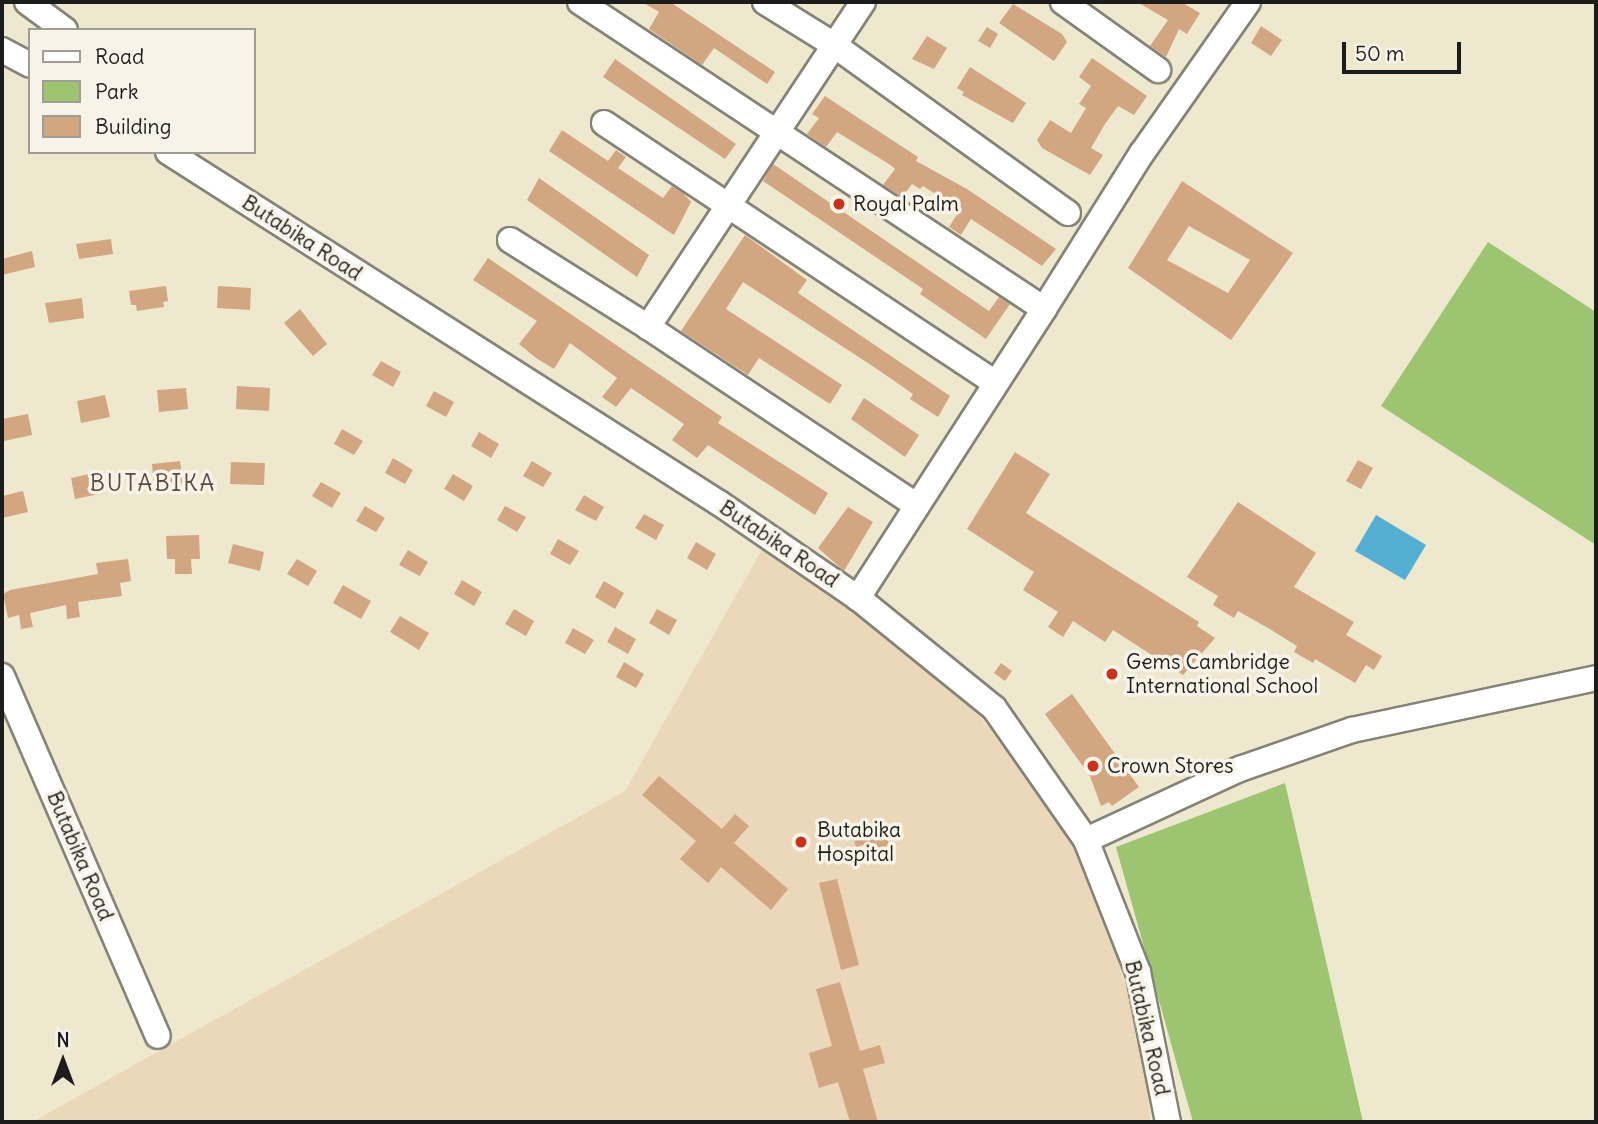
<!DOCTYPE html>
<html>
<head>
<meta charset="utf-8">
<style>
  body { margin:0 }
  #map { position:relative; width:1598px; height:1124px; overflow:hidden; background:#eee8cf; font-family:Delius,sans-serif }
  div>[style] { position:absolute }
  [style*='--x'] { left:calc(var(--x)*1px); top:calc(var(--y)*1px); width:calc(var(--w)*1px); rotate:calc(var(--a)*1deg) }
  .built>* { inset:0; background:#ebd8ba }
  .green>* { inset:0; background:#9dc470 }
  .water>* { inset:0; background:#54afd2 }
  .building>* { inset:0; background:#d3a682 }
  .roads { filter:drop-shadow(2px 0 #858276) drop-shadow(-2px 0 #858276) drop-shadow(0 2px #858276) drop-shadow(0 -2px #858276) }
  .minor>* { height:24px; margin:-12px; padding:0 12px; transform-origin:12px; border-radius:12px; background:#fff }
  .dots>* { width:19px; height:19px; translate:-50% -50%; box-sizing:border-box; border:4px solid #f7f3e8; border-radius:50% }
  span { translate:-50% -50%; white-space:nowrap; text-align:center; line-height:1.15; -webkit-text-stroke:7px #f7f3e8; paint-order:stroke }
  .poi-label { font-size:21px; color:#1c1c1c }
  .left { translate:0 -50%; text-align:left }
  .street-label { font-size:21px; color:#1c1c1c }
  .neighbourhood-label { font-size:23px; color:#5c4c40; letter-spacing:2px }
  .frame { position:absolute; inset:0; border:4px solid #1c1c1c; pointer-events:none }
  .legend { position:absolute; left:28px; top:28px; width:228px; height:126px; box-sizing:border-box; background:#f7f3e8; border:2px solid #9f9d96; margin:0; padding:9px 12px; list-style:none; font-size:21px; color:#1c1c1c }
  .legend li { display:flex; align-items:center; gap:14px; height:35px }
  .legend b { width:35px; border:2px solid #9f9d96 }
  .north { position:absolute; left:28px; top:1026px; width:70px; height:70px; -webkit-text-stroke:5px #f7f3e8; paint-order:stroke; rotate:0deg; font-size:19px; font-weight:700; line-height:28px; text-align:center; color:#1c1c1c }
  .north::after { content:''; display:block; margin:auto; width:24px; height:32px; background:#1c1c1c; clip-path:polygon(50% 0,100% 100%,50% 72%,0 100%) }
  .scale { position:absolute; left:1342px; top:42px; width:119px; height:32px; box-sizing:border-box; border:4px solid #1c1c1c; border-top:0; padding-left:9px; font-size:21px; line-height:24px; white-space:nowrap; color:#1c1c1c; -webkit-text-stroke:5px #f7f3e8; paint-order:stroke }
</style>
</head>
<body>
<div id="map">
  <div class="built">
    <i style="clip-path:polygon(763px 548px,918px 654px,968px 703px,1038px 787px,1099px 894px,1145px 1055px,1150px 1122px,32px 1122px,625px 791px)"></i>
  </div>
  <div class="green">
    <i style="clip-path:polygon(1488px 242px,1596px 312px,1596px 545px,1381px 406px)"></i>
    <i style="clip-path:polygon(1285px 783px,1363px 1122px,1193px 1122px,1116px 847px)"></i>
  </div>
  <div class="water">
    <i style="clip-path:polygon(1376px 515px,1426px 545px,1405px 580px,1355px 551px)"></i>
  </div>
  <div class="building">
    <i style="clip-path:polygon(642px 2px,670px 2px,775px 72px,767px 84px,714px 48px,702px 65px,649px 29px,659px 12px)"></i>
    <i style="clip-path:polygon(1137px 2px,1181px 2px,1200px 13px,1187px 34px,1179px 29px,1166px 57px,1150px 46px,1168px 20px)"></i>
    <i style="clip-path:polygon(1013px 4px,1062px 34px,1067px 42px,1054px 61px,999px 23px)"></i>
    <i style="clip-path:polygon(1261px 26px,1282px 40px,1271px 56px,1251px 43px)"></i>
    <i style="clip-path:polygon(987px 27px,998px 34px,990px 48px,978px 41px)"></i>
    <i style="clip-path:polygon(927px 36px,947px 48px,934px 69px,912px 59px)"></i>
    <i style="clip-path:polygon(1092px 58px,1147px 96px,1134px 115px,1118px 106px,1105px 124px,1091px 148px,1103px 155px,1090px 175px,1042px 148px,1037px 140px,1050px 120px,1071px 133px,1086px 108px,1079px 104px,1091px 86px,1079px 77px)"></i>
    <i style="clip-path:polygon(615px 59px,736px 144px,725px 159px,603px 77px)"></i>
    <i style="clip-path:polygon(970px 67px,1026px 103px,1013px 123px,962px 95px,964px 92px,957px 88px)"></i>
    <i style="clip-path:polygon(825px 96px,918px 157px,916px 161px,967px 189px,1056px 249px,1042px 266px,971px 219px,961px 235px,949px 227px,960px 210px,923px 186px,920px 189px,912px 184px,902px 197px,883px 185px,895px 169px,892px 166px,837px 132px,826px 147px,807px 134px,819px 118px,812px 114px)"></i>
    <i style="clip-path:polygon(562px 130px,608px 161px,616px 150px,626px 157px,618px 168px,663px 198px,672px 186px,684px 194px,691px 202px,674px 235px,549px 151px)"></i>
    <i style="clip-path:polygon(773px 164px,989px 311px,999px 297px,1010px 304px,986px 339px,920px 294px,923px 289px,763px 181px)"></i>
    <i style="clip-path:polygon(539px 178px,649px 255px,637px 277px,527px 200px)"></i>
    <i style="clip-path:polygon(evenodd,1182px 181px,1293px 253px,1231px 340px,1128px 268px,1182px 181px,1189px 226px,1250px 260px,1228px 293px,1167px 260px,1189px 226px)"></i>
    <i style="clip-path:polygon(745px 235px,807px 280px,798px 293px,950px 396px,938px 417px,910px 399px,913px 394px,874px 367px,743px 282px,726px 309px,842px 385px,830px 404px,759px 358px,748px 375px,681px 331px)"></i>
    <i style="clip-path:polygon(111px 239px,113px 254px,79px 259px,76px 244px)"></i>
    <i style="clip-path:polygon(32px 251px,35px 267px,2px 275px,2px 259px)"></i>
    <i style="clip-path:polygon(488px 258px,722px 417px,718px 423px,828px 493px,815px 515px,708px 445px,697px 458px,672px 440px,684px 424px,631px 388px,616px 407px,602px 397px,617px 378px,570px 343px,554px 369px,536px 358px,519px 344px,537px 321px,473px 280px)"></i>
    <i style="clip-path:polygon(166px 286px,168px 301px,163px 302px,164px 307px,137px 311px,136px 305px,131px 305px,129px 291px)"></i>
    <i style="clip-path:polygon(218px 286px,251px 288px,250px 310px,217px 308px)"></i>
    <i style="clip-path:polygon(82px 298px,84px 318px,49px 323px,45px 303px)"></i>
    <i style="clip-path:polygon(300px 309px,327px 344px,313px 356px,284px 323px)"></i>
    <i style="clip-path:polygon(381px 361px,401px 372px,393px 387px,372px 375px)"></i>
    <i style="clip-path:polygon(237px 386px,270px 388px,269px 411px,236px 409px)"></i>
    <i style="clip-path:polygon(186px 388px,188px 409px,159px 412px,157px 390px)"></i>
    <i style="clip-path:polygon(434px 391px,454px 402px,446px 417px,426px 406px)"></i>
    <i style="clip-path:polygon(105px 395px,110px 417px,81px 423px,77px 401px)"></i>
    <i style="clip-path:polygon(864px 398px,919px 435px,905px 457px,851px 419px)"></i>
    <i style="clip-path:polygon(28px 414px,32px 435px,4px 441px,2px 419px)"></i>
    <i style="clip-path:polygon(342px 429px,363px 441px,354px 455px,334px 444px)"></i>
    <i style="clip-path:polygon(479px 432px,499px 444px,491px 458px,471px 446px)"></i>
    <i style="clip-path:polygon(1015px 452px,1050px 474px,1026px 513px,1199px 622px,1197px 626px,1215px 638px,1183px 675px,1113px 630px,1105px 642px,1073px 621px,1063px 637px,1048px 627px,1058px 612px,1023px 590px,1034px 572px,967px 529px)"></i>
    <i style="clip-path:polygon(393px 458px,413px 470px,405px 484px,385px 473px)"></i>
    <i style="clip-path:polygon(1358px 460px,1373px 468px,1361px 489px,1346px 481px)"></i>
    <i style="clip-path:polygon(180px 461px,183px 483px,154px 486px,152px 464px)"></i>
    <i style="clip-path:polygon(532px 461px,552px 473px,543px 487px,523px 476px)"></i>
    <i style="clip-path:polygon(231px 462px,265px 463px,264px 485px,230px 484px)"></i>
    <i style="clip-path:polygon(99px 472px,104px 493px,75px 499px,71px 478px)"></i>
    <i style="clip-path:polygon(453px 474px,473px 486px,464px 501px,444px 489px)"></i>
    <i style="clip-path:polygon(321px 482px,341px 493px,332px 508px,312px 496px)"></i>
    <i style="clip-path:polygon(23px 491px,28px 512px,2px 518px,2px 496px)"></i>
    <i style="clip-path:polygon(584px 495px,604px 507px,596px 521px,575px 510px)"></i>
    <i style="clip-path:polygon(1238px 502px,1316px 553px,1294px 587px,1354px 622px,1346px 635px,1382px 656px,1374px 670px,1366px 665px,1355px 683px,1315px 659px,1313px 663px,1294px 652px,1297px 646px,1268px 628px,1238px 611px,1234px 618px,1213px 605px,1218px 596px,1187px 577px)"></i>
    <i style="clip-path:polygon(365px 506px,385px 518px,376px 532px,356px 521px)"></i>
    <i style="clip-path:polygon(505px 506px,526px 517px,517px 532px,497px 520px)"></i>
    <i style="clip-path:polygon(848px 507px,873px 522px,844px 571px,818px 548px)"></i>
    <i style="clip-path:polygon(644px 514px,664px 525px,656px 540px,635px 528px)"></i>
    <i style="clip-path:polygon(199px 535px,200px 559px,191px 559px,192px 574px,175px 574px,175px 559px,167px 559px,166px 536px)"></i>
    <i style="clip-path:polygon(558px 539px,579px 551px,570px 565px,550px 554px)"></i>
    <i style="clip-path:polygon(696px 542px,716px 554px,707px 570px,687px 558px)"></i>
    <i style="clip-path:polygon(233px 544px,264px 552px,260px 571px,228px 563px)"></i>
    <i style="clip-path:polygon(408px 550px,428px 562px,420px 576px,399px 565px)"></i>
    <i style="clip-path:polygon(128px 559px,131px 581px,120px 583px,122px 596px,78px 602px,80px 617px,67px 619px,66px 605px,30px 613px,33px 627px,21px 629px,19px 615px,8px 618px,3px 594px,10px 590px,98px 574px,96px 563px)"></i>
    <i style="clip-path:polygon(297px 559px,317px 571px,308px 586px,287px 574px)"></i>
    <i style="clip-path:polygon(462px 580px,482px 592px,474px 606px,454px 594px)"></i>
    <i style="clip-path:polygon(604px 581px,624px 593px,615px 609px,595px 597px)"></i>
    <i style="clip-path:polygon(343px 585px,371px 601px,361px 619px,333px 603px)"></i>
    <i style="clip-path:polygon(514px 609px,534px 621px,526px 636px,505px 624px)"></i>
    <i style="clip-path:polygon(657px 609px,677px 620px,669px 635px,649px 623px)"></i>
    <i style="clip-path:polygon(400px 616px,429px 633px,419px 650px,390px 632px)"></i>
    <i style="clip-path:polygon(615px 627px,636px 639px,628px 654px,607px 642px)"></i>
    <i style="clip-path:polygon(573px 628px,594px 640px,585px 654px,565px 643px)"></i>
    <i style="clip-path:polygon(624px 662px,644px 674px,636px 688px,616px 677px)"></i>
    <i style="clip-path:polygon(1001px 663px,1012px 671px,1005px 681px,994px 673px)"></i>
    <i style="clip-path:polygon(1072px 694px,1139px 787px,1112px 806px,1109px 802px,1101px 806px,1090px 776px,1045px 714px)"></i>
    <i style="clip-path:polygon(659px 776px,722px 829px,735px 814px,749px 826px,734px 843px,788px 889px,771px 910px,721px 867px,708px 883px,680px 859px,696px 841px,642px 795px)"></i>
    <i style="clip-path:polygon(881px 818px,892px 854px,871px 860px,866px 844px,856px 847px,852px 833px)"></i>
    <i style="clip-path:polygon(837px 879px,859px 965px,841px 970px,819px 883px)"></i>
    <i style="clip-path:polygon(840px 982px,860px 1051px,880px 1045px,885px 1063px,863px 1069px,878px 1122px,850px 1122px,838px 1082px,819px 1088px,809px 1053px,832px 1046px,816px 989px)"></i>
  </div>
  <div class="roads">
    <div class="minor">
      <i style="--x:27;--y:2;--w:47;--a:36.4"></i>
      <i style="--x:580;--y:2;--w:556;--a:33.49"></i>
      <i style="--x:1044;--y:309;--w:344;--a:122.8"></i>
      <i style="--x:765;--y:2;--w:81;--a:31.9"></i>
      <i style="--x:834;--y:45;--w:288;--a:35.7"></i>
      <i style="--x:863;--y:2;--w:390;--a:123.5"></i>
      <i style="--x:648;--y:327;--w:323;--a:33.6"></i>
      <i style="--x:1063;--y:2;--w:117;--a:35.6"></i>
      <i style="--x:2;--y:50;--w:32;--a:28"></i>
      <i style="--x:604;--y:123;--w:470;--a:33.6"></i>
      <i style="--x:168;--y:152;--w:653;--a:32.5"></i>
      <i style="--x:719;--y:503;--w:168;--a:34.4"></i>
      <i style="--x:858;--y:598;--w:175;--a:39"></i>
      <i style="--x:994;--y:708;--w:161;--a:55.1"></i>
      <i style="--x:1086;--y:840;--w:142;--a:68.5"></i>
      <i style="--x:1138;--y:972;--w:153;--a:78.7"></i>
      <i style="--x:510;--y:240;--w:163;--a:32.2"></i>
      <i style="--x:1044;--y:309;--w:184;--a:-57.9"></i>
      <i style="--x:1142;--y:153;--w:184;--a:-54.9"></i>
      <i style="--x:2;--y:676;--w:392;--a:66.6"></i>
      <i style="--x:1086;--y:840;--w:170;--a:-24.8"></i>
      <i style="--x:1240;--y:769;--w:119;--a:-19.2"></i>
      <i style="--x:1352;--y:730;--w:249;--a:-12"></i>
    </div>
  </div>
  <div class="dots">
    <i style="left:839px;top:204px;background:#c8321e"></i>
    <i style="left:1112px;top:674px;background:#c8321e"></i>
    <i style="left:1093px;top:766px;background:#c8321e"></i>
    <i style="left:801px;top:842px;background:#c8321e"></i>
  </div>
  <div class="poi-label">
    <span class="left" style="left:853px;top:204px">Royal Palm</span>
    <span class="left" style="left:1126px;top:674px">Gems Cambridge<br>International School</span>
    <span class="left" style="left:1107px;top:766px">Crown Stores</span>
    <span class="left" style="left:817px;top:842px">Butabika<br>Hospital</span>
  </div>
  <div class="street-label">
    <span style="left:302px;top:238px;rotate:33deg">Butabika Road</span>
    <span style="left:779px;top:544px;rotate:34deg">Butabika Road</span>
    <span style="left:80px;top:856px;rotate:67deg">Butabika Road</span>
    <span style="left:1147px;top:1028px;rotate:77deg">Butabika Road</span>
  </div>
  <div class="neighbourhood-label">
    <span style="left:153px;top:483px">BUTABIKA</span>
  </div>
  <div class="frame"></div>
  <ul class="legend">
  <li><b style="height:9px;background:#fff"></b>Road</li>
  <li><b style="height:19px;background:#9dc470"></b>Park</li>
  <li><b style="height:19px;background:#d3a682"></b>Building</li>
  </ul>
  <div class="north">N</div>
  <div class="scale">50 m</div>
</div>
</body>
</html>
